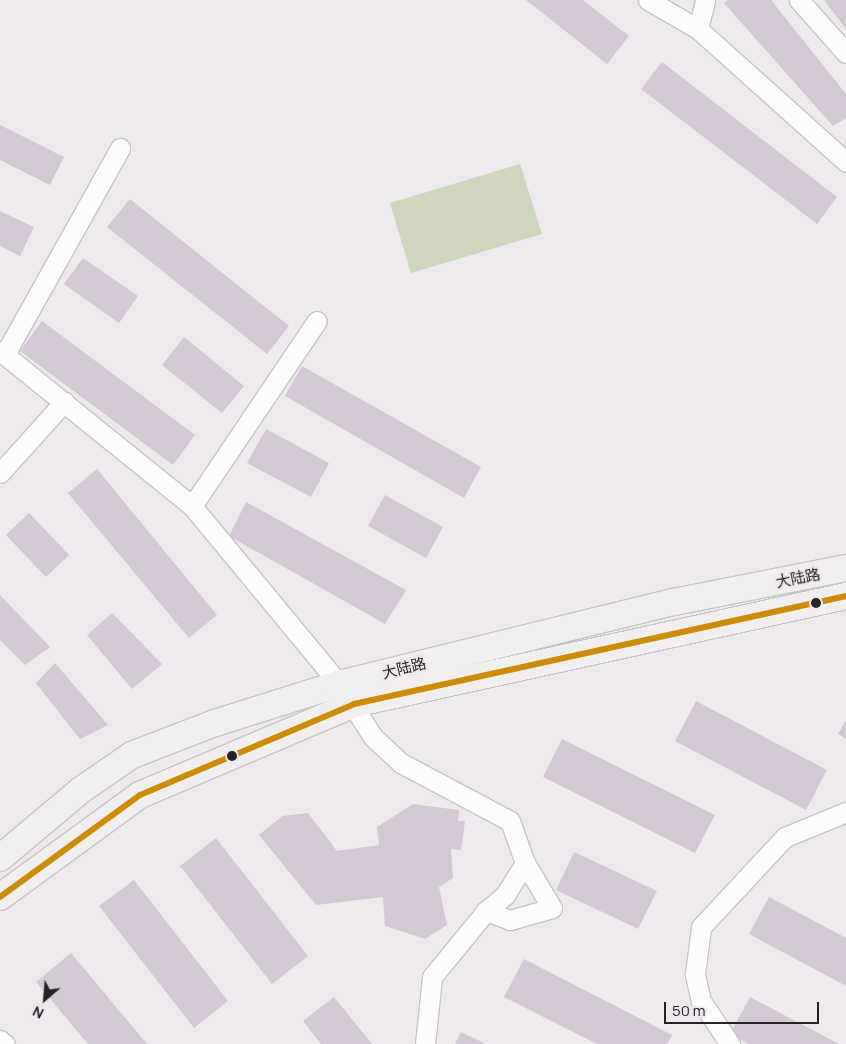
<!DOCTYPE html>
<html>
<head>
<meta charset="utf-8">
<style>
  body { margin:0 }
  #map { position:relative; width:846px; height:1044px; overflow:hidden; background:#ede9ed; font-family:Manrope,"Noto Sans SC",sans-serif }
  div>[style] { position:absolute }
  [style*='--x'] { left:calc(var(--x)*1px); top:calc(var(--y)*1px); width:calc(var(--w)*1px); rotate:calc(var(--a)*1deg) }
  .green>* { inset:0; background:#d0d5be }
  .building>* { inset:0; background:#d3c9d4 }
  .roads { filter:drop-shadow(1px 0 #c8c5c8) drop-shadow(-1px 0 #c8c5c8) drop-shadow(0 1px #c8c5c8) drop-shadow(0 -1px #c8c5c8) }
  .street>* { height:19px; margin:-9.5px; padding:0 9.5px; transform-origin:9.5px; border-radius:9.5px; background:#fcfcfc }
  .secondary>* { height:26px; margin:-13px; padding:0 13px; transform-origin:13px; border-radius:13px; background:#f1efee }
  .bus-1>* { height:6px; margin:-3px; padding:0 3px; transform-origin:3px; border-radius:3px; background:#cd8c07 }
  .dots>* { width:14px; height:14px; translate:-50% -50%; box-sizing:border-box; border:2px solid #eee8ee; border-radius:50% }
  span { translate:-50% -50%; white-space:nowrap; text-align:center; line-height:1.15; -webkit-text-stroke:4px #eee8ee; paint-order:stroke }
  .street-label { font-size:15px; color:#252325 }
  .north { position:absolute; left:20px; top:974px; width:50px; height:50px; -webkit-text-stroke:4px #eee8ee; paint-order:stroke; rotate:207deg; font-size:14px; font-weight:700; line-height:20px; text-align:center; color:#252325 }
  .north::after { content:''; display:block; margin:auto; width:18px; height:22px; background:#252325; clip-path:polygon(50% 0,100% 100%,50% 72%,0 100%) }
  .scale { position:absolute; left:664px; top:1002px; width:155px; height:22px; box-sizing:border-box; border:2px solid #252325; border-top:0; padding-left:6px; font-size:15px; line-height:18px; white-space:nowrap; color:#252325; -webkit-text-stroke:4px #eee8ee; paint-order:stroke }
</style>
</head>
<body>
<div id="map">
  <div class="green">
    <i style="clip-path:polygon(520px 164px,542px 234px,411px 273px,390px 203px)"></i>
  </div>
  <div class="building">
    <i style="clip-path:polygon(526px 0,583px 0,629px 36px,607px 64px)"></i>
    <i style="clip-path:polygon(728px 0,771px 0,846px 94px,846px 118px,833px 126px,724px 3px)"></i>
    <i style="clip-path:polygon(824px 0,846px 0,846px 29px)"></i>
    <i style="clip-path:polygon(662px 62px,837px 197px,817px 224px,641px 89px)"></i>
    <i style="clip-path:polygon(0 125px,64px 157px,50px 185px,0 160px)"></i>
    <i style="clip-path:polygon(130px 199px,289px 326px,267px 354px,107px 227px)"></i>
    <i style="clip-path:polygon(0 211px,34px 227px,20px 256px,0 246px)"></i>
    <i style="clip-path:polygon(83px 258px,138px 296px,119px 323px,64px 284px)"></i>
    <i style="clip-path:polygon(42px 321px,195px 435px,173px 465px,20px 351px)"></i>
    <i style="clip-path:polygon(184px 337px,244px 386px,222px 413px,162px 365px)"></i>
    <i style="clip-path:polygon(302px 366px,481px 467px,464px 498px,285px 396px)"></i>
    <i style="clip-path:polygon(266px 429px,329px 463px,311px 497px,247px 463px)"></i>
    <i style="clip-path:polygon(97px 469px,217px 615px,189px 638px,68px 493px)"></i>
    <i style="clip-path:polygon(385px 495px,443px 527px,426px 558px,368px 526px)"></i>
    <i style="clip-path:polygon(246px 502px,406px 590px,385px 624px,229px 536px)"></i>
    <i style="clip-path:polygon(29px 513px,69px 555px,46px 577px,6px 535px)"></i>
    <i style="clip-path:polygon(0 595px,50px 647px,25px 665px,0 640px)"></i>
    <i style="clip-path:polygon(112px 613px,162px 664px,132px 689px,87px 635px)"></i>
    <i style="clip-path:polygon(55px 663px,108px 725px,80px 739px,36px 683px)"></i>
    <i style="clip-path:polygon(696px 701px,827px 770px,806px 810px,675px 741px)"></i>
    <i style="clip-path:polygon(846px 720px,846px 739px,838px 734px)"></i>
    <i style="clip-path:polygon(562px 739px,715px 815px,695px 853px,543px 777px)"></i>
    <i style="clip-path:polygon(413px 804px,459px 810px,458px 821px,465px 821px,461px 850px,451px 849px,453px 878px,439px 887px,447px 925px,425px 939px,385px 926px,383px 897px,316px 905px,259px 835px,282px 816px,308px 813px,337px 851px,379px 845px,377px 827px)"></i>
    <i style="clip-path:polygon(216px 838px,308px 956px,272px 984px,180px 866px)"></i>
    <i style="clip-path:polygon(574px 852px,657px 891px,638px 929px,556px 890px)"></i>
    <i style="clip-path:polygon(134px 880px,228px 1001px,194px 1028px,99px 906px)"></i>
    <i style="clip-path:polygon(769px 897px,846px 938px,846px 986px,749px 934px)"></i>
    <i style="clip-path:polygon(71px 953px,147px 1044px,88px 1044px,36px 982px)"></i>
    <i style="clip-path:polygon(524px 959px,672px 1035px,667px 1044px,597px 1044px,504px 997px)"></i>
    <i style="clip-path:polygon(334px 997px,372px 1044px,321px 1044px,303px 1021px)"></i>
    <i style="clip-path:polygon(750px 997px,839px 1044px,749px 1044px,730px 1034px)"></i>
    <i style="clip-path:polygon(461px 1032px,486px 1044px,455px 1044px)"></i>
  </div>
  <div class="roads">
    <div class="street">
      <i style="--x:648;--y:0;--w:58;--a:30.1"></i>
      <i style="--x:698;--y:29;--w:199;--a:41.9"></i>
      <i style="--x:799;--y:0;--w:71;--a:48.4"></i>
      <i style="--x:698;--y:29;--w:30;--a:-76"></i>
      <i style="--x:0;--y:351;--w:247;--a:38.9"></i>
      <i style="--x:192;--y:506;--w:231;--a:50.4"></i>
      <i style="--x:339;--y:684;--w:63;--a:57.3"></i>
      <i style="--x:373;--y:737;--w:38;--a:43"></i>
      <i style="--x:401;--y:763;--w:123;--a:28"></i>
      <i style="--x:510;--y:821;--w:45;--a:70.3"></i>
      <i style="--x:525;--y:863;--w:52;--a:59"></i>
      <i style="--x:552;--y:908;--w:44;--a:164.1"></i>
      <i style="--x:510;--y:920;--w:26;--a:-159"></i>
      <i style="--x:5;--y:354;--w:236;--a:-60.8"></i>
      <i style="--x:0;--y:473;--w:96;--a:-48"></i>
      <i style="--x:192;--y:506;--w:223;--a:-56"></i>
      <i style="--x:0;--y:1040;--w:6;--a:39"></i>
      <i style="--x:425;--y:1044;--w:67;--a:-84"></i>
      <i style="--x:432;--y:977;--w:85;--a:-50.7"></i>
      <i style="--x:486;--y:911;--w:25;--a:-40"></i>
      <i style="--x:505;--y:895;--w:38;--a:-58"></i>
      <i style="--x:730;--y:1044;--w:52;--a:-124"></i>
      <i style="--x:701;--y:1001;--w:28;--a:-103"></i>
      <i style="--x:695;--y:974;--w:47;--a:-82.7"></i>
      <i style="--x:701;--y:927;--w:123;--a:-47"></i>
      <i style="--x:785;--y:837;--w:66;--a:-22.3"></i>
    </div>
    <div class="secondary">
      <i style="--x:0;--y:858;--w:106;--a:-40"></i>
      <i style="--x:81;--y:790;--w:62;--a:-34.5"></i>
      <i style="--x:132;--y:755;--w:89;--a:-21.1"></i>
      <i style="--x:215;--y:723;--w:130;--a:-17.5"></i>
      <i style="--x:339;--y:684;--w:345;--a:-13.8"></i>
      <i style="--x:674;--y:602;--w:175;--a:-11.2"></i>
      <i style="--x:0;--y:897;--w:173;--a:-36.1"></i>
      <i style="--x:140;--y:795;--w:233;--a:-23"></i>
      <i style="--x:354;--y:704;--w:504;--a:-12.38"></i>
    </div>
  </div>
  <div class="bus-1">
    <i style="--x:0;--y:897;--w:173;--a:-36.1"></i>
    <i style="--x:140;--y:795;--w:233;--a:-23"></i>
    <i style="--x:354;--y:704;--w:504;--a:-12.38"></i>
  </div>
  <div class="dots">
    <i style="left:816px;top:603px;background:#252325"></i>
    <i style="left:232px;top:756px;background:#252325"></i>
  </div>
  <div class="street-label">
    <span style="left:798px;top:578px;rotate:-11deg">大陆路</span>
    <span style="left:404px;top:668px;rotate:-14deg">大陆路</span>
  </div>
  <div class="north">N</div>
  <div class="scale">50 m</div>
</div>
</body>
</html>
